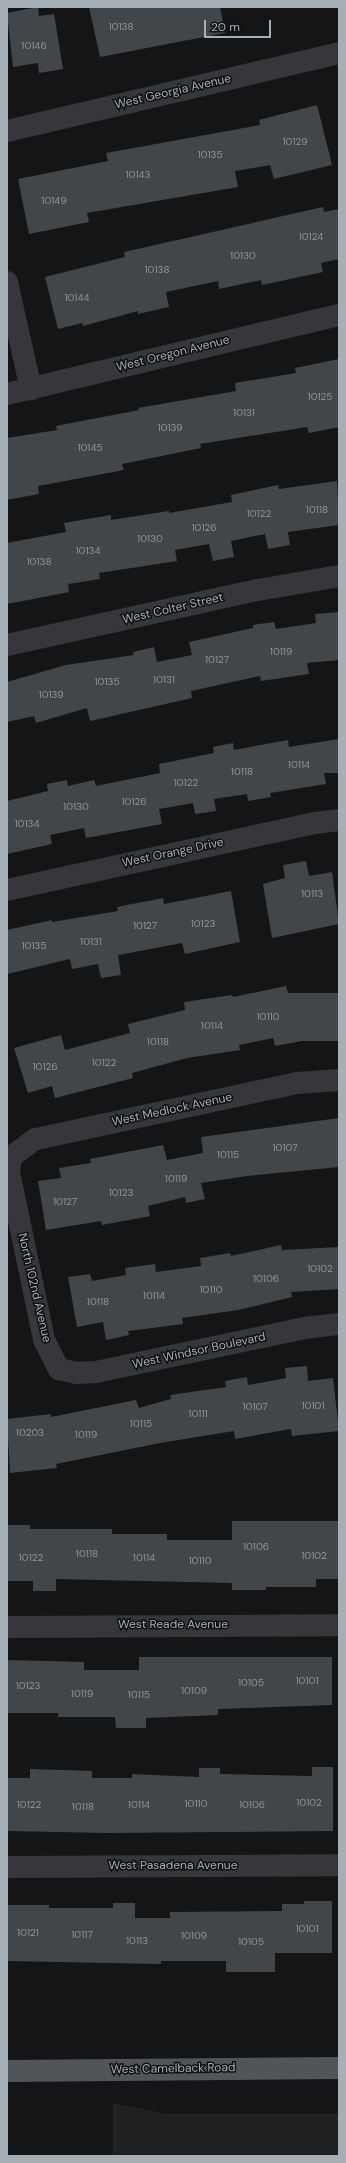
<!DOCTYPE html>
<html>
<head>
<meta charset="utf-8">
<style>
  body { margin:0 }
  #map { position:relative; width:346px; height:2163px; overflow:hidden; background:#141516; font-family:"DM Sans",sans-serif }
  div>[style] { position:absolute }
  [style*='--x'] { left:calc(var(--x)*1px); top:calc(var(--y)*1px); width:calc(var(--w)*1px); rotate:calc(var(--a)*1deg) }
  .built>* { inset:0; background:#202123 }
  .building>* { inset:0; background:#434649 }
  .street>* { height:22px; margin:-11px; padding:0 11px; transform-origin:11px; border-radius:11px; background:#35373b }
  .primary>* { height:22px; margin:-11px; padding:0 11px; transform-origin:11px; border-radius:11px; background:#51555a }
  span { translate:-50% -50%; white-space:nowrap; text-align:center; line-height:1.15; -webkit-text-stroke:3px #0f1011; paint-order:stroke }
  .number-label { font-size:10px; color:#8d959b }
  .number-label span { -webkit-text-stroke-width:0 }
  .street-label { font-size:12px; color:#a6afb6 }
  .frame { position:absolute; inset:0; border:8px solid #a6afb6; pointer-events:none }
  .scale { position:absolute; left:204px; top:20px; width:67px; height:18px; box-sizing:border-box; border:2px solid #a6afb6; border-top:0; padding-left:5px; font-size:12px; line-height:14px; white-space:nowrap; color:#a6afb6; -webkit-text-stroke:3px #0f1011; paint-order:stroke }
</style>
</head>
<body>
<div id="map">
  <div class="built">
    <i style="clip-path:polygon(113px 2103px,167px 2114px,339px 2114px,339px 2156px,113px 2156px)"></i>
  </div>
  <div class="building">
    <i style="clip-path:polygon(38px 7px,39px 16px,54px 14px,63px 69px,39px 73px,38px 63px,13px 67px,7px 13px)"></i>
    <i style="clip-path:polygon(89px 7px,220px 7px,225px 33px,100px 57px)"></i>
    <i style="clip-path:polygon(317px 105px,332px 165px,274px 179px,270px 165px,235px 171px,238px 187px,87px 213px,89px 222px,29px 234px,18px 179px,108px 161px,106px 153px,260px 125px,259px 120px)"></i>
    <i style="clip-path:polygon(323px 207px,324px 212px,339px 209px,339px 259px,321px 263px,323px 272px,262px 285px,261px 280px,219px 289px,218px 281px,166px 292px,169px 307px,138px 314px,138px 311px,83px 326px,82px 323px,58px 329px,45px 277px,125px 257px,124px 252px)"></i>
    <i style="clip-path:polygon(339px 359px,339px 427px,309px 433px,307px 427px,200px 444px,201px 448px,122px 464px,124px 470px,38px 486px,39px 494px,7px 500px,7px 438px,57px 430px,56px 426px,139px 410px,138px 408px,236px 391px,235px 383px,296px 373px,295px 368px)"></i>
    <i style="clip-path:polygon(337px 481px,339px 525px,288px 532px,290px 545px,268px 549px,265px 534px,231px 541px,234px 557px,213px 561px,209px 544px,175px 550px,177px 561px,99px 573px,100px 579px,68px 584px,69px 592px,7px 604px,7px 543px,66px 532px,64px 523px,111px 515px,111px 520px,169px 511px,169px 513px,232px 502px,231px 495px,278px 485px,279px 489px)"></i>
    <i style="clip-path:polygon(339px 612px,339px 660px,307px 663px,309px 674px,261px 681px,260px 676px,191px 691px,192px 698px,90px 721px,87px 708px,36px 723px,34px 716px,7px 722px,7px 682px,66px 665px,134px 655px,133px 652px,154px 647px,157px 662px,192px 655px,189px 642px,253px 628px,253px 625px,274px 622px,276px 629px,316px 623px,315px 614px)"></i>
    <i style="clip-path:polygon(339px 739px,339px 773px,324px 773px,326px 784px,270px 793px,271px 797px,248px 801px,247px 794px,214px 799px,216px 811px,195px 814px,193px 803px,159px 809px,162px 824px,86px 838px,84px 828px,50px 835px,52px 844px,7px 854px,7px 801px,48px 791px,47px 784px,67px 780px,68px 786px,94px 780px,96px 786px,160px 773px,159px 764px,214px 753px,213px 747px,233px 743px,234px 750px,288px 740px,289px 747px)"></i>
    <i style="clip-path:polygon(306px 861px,309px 876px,332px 872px,339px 924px,272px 938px,263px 884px,285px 878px,283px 865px)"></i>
    <i style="clip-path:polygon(231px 891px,240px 942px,185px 954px,182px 943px,118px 955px,121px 975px,101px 978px,98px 964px,72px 969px,70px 959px,7px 974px,7px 930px,52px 920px,52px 922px,118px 911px,117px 907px,163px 898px,164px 904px)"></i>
    <i style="clip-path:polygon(286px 986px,288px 993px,339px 993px,339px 1041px,302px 1041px,275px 1046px,273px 1038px,239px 1045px,240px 1050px,187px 1058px,132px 1073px,133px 1078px,55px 1098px,52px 1086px,28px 1093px,14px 1048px,61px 1035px,65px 1050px,130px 1033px,128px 1024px,185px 1010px,184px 1002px,232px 995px,233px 997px)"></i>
    <i style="clip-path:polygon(339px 1118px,339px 1167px,247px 1176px,201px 1183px,205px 1199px,186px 1203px,185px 1197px,148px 1206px,150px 1216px,102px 1225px,101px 1221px,46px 1230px,38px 1181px,61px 1178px,59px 1168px,91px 1163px,90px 1159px,163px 1145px,167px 1160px,203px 1153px,201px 1137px)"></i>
    <i style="clip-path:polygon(281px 1245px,282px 1250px,339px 1247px,339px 1289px,291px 1292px,292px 1297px,238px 1310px,182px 1318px,183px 1324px,128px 1331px,129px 1335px,106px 1340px,103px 1322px,77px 1327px,68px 1277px,90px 1274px,92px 1281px,126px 1275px,125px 1268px,155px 1264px,156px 1272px,201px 1266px,200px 1258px,230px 1253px,231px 1256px)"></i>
    <i style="clip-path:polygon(307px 1366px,308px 1381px,333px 1378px,339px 1431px,292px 1436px,291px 1429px,235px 1439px,234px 1431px,160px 1443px,56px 1464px,57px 1468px,10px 1473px,7px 1419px,51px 1414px,51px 1417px,136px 1400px,139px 1408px,171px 1399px,170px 1395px,226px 1387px,225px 1381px,247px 1377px,248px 1385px,286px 1378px,285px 1368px)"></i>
    <i style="clip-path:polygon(232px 1521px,338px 1521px,338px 1579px,316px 1579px,316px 1587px,266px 1587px,266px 1590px,232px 1590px,232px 1583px,56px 1579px,56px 1591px,33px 1591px,33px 1581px,7px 1581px,7px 1525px,30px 1525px,30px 1529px,112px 1529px,112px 1534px,167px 1534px,167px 1540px,232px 1540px)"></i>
    <i style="clip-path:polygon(139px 1657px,332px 1657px,332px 1705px,218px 1709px,218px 1715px,146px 1718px,146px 1728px,116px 1728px,115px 1717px,58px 1717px,58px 1713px,7px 1713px,7px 1660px,84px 1662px,84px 1670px,139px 1670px)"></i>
    <i style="clip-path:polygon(312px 1767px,333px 1767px,333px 1831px,107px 1833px,7px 1831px,7px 1778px,30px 1778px,30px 1769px,92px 1771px,92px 1778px,132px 1778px,132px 1774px,199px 1777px,199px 1768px,220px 1768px,220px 1774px,312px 1776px)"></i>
    <i style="clip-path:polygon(304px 1901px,332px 1901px,332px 1953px,275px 1953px,275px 1972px,226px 1972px,226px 1961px,161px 1961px,161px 1964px,7px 1961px,7px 1905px,49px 1905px,49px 1908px,113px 1908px,113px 1903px,135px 1903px,135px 1918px,170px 1918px,170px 1912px,282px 1911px,282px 1904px,304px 1904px)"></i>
  </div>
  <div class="street">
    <i style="--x:7;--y:131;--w:341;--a:-13.2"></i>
    <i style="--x:7;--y:282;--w:110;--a:77.4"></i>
    <i style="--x:7;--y:394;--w:341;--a:-13.4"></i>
    <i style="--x:7;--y:645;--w:257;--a:-12.4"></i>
    <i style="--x:258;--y:590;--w:82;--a:-9.8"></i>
    <i style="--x:7;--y:890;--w:315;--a:-12.3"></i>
    <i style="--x:315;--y:823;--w:24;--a:-7"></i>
    <i style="--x:339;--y:1080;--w:42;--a:175.9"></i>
    <i style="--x:297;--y:1083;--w:268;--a:167.9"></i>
    <i style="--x:35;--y:1139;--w:30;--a:143"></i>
    <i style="--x:11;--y:1157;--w:15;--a:98"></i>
    <i style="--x:9;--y:1172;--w:172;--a:78.2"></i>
    <i style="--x:44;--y:1340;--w:33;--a:63"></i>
    <i style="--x:59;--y:1369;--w:18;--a:13"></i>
    <i style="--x:77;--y:1373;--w:19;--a:-3"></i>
    <i style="--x:96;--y:1372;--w:214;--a:-11.9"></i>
    <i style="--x:305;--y:1328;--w:34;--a:-7"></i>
    <i style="--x:7;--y:1627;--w:332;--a:-0.3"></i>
    <i style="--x:7;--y:1867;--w:332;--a:-0.3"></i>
  </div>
  <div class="primary">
    <i style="--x:7;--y:2071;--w:332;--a:-0.5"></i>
  </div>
  <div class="number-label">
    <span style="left:121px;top:27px">10138</span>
    <span style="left:34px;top:46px">10146</span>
    <span style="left:295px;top:142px">10129</span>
    <span style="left:210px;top:155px">10135</span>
    <span style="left:138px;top:175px">10143</span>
    <span style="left:54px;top:201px">10149</span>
    <span style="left:311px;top:237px">10124</span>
    <span style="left:243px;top:256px">10130</span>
    <span style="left:157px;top:270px">10138</span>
    <span style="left:77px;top:298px">10144</span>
    <span style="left:320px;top:397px">10125</span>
    <span style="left:244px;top:413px">10131</span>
    <span style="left:170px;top:428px">10139</span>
    <span style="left:90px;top:448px">10145</span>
    <span style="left:317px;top:510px">10118</span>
    <span style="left:259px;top:514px">10122</span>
    <span style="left:204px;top:528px">10126</span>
    <span style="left:150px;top:539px">10130</span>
    <span style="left:88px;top:551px">10134</span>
    <span style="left:39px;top:562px">10138</span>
    <span style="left:281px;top:652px">10119</span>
    <span style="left:217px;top:660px">10127</span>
    <span style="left:164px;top:680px">10131</span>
    <span style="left:107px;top:682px">10135</span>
    <span style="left:51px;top:695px">10139</span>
    <span style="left:299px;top:765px">10114</span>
    <span style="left:242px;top:772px">10118</span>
    <span style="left:186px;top:783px">10122</span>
    <span style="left:134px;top:802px">10126</span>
    <span style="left:76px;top:807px">10130</span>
    <span style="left:27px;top:824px">10134</span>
    <span style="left:312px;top:894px">10113</span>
    <span style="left:203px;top:924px">10123</span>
    <span style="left:145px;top:926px">10127</span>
    <span style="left:91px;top:942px">10131</span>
    <span style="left:34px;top:946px">10135</span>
    <span style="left:268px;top:1017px">10110</span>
    <span style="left:212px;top:1026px">10114</span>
    <span style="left:158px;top:1042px">10118</span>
    <span style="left:104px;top:1063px">10122</span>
    <span style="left:45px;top:1067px">10126</span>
    <span style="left:285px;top:1148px">10107</span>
    <span style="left:228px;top:1155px">10115</span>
    <span style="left:176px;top:1179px">10119</span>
    <span style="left:121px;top:1193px">10123</span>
    <span style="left:65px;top:1202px">10127</span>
    <span style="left:320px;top:1269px">10102</span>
    <span style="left:266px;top:1279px">10106</span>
    <span style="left:211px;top:1290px">10110</span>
    <span style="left:154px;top:1296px">10114</span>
    <span style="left:98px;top:1302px">10118</span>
    <span style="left:313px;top:1406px">10101</span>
    <span style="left:255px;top:1407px">10107</span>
    <span style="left:198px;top:1414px">10111</span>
    <span style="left:141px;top:1424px">10115</span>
    <span style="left:30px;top:1433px">10203</span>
    <span style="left:86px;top:1435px">10119</span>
    <span style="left:256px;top:1547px">10106</span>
    <span style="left:87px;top:1554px">10118</span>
    <span style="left:314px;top:1556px">10102</span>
    <span style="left:31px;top:1558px">10122</span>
    <span style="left:144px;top:1558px">10114</span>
    <span style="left:200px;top:1561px">10110</span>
    <span style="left:307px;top:1681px">10101</span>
    <span style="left:251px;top:1683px">10105</span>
    <span style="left:28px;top:1686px">10123</span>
    <span style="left:194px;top:1691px">10109</span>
    <span style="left:82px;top:1694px">10119</span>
    <span style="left:139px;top:1695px">10115</span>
    <span style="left:309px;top:1803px">10102</span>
    <span style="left:196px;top:1804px">10110</span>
    <span style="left:29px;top:1805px">10122</span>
    <span style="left:139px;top:1805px">10114</span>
    <span style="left:252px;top:1805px">10106</span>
    <span style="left:83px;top:1807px">10118</span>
    <span style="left:307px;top:1929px">10101</span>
    <span style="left:28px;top:1933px">10121</span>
    <span style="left:82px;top:1935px">10117</span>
    <span style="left:194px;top:1936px">10109</span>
    <span style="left:137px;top:1941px">10113</span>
    <span style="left:251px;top:1942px">10105</span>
  </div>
  <div class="street-label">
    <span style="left:173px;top:92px;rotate:-13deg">West Georgia Avenue</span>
    <span style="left:173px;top:354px;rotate:-14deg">West Oregon Avenue</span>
    <span style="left:173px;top:609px;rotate:-13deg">West Colter Street</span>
    <span style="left:173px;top:853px;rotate:-12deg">West Orange Drive</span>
    <span style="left:172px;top:1110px;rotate:-12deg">West Medlock Avenue</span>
    <span style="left:34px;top:1288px;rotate:77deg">North 102nd Avenue</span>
    <span style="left:199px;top:1351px;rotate:-12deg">West Windsor Boulevard</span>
    <span style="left:173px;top:1625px">West Reade Avenue</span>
    <span style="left:173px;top:1866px">West Pasadena Avenue</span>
    <span style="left:173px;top:2069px;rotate:-1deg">West Camelback Road</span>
  </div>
  <div class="frame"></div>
  <div class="scale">20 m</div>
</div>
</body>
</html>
